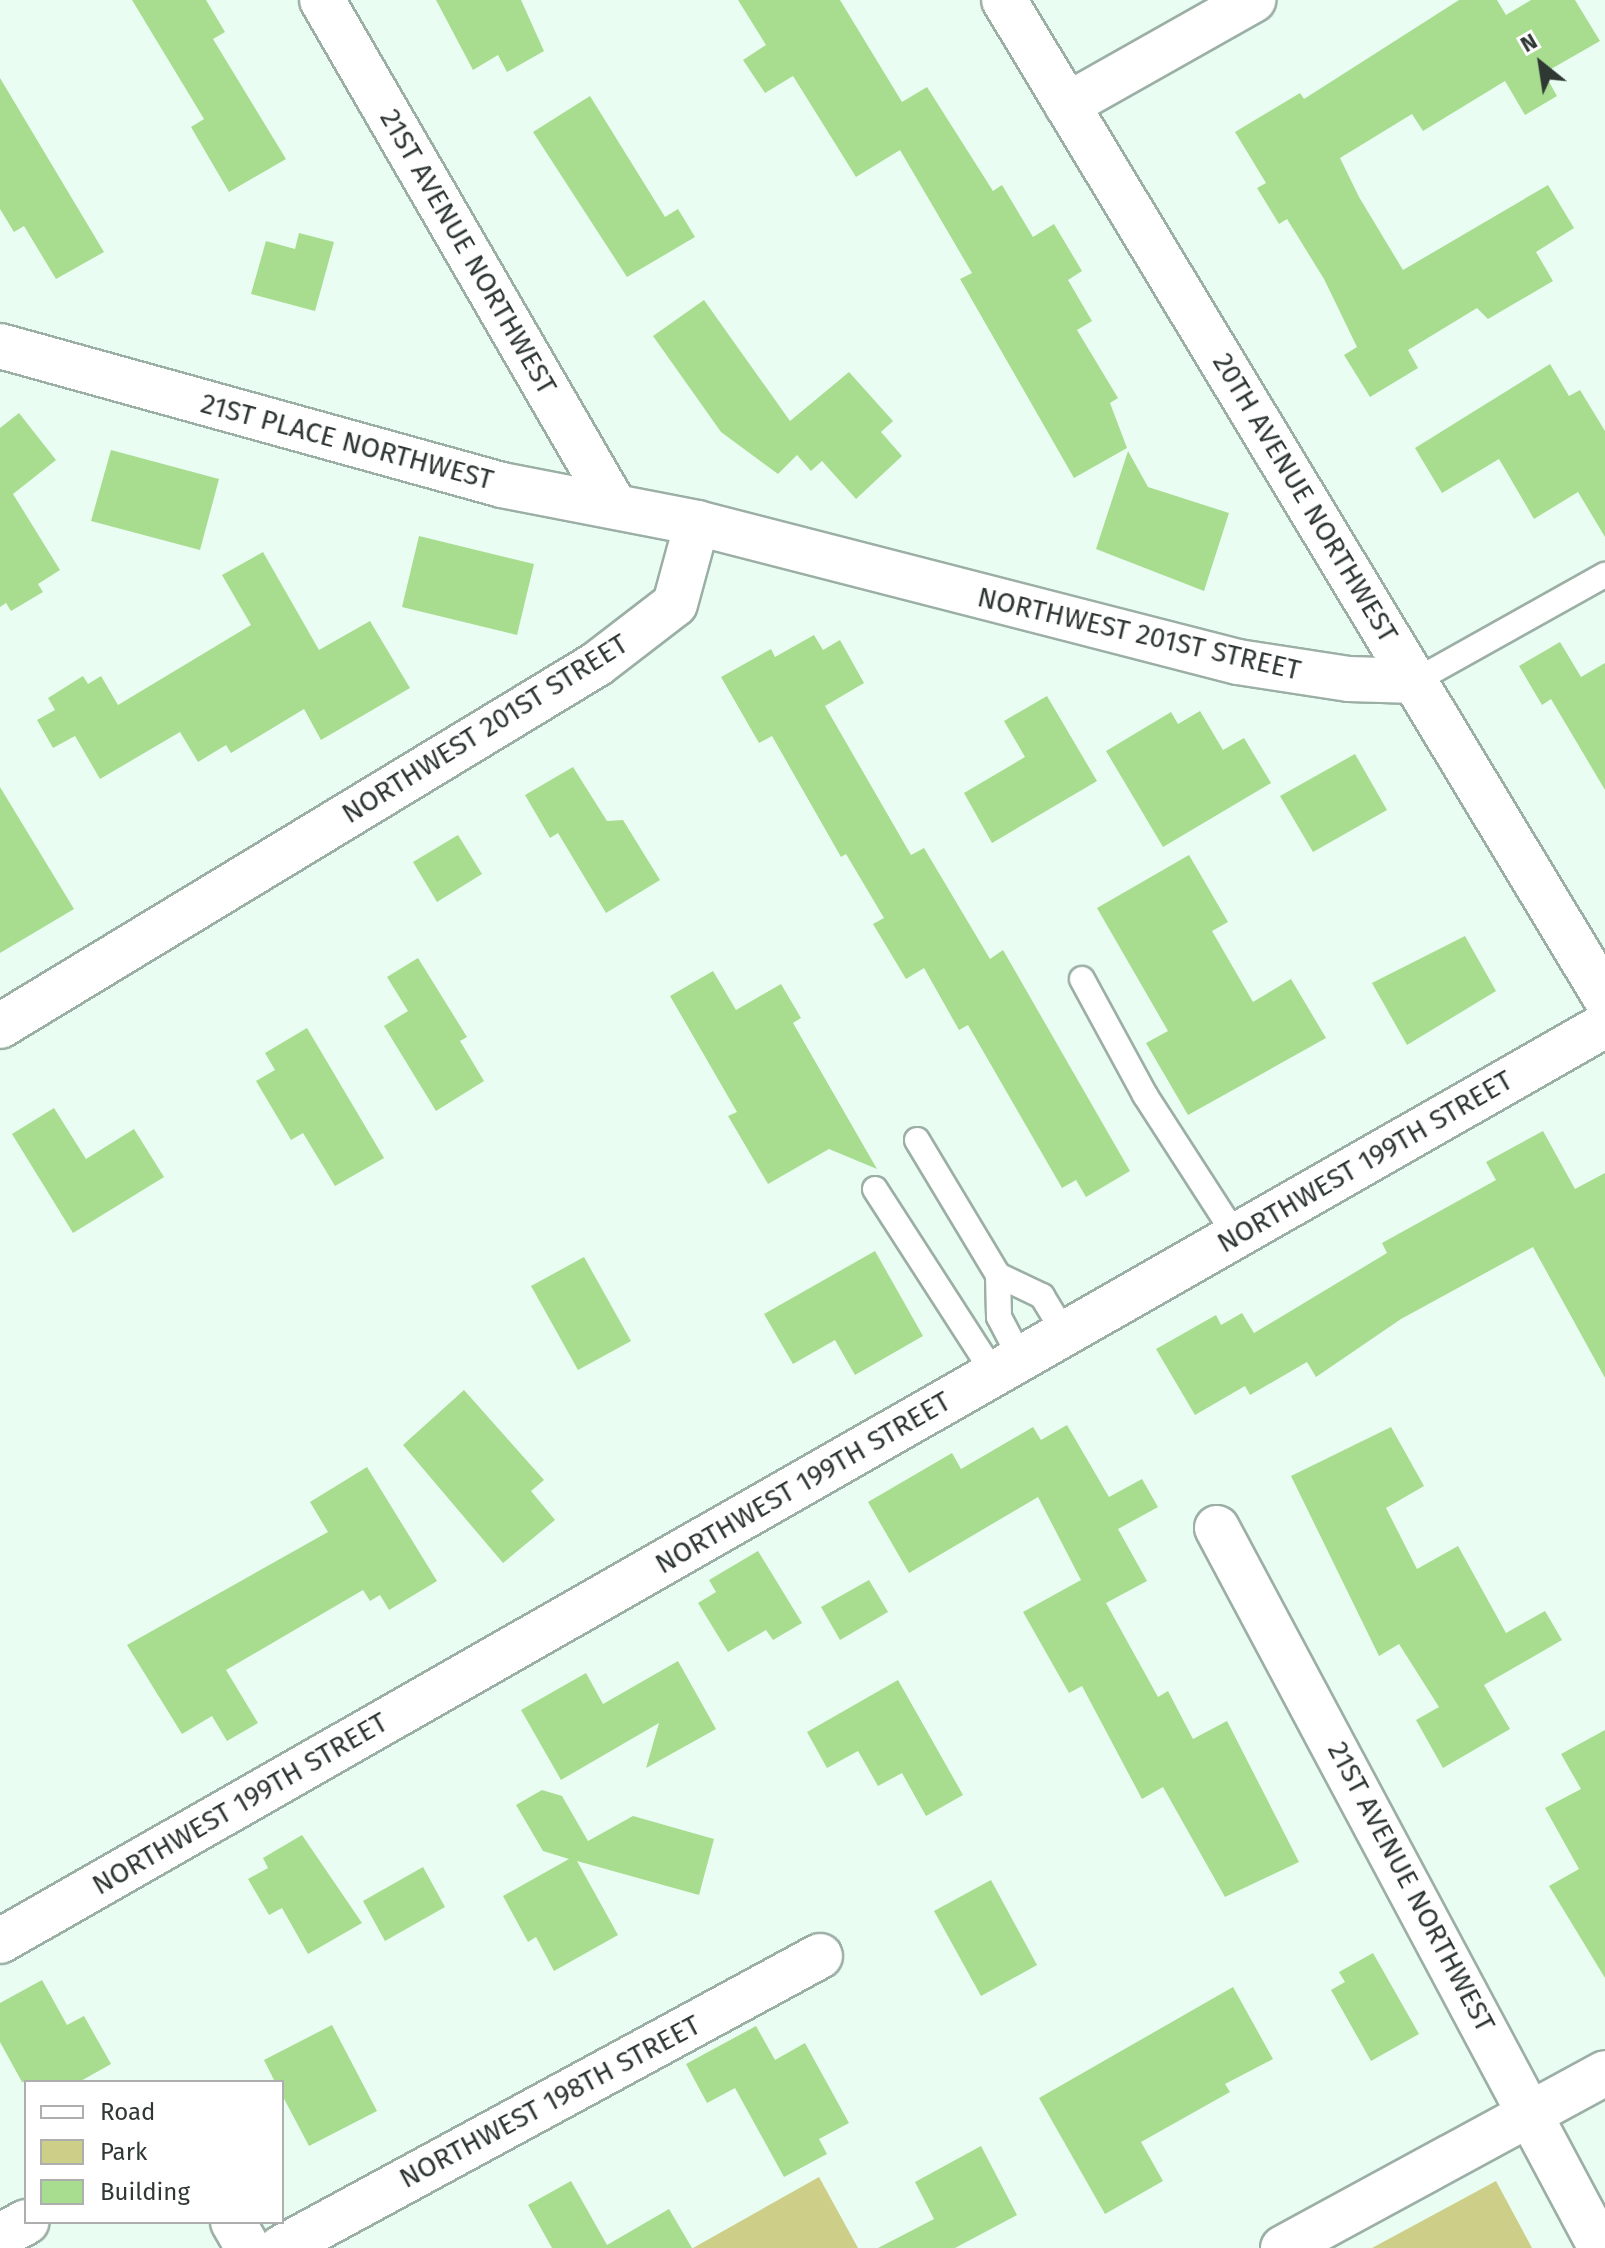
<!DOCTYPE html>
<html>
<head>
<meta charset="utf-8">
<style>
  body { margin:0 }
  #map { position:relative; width:1605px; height:2248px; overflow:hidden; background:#e9fdf3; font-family:"Fira Sans",sans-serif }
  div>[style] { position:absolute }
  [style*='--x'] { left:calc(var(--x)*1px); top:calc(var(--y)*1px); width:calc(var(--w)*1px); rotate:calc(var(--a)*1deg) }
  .green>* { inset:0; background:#cdce88 }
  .building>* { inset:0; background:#a8dd90 }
  .roads { filter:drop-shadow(2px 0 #9cafa5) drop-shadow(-2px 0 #9cafa5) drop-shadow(0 2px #9cafa5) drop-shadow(0 -2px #9cafa5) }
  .service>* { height:24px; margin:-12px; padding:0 12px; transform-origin:12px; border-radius:12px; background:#fff }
  .minor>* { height:44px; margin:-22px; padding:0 22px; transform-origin:22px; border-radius:22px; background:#fff }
  .tertiary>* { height:44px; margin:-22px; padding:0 22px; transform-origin:22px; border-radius:22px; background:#fff }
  span { translate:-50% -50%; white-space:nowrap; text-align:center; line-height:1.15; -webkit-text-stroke:6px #fff; paint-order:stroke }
  .street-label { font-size:28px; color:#303834 }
  .legend { position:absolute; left:24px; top:2080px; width:260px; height:144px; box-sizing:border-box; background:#fff; border:2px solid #acafae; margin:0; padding:10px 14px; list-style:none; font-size:24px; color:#303834 }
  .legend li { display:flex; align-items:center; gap:16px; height:40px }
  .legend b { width:40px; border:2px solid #acafae }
  .north { position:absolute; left:1501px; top:24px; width:80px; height:80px; -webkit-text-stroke:6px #fff; paint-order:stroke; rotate:330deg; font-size:22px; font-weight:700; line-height:32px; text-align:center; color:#303834 }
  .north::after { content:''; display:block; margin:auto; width:28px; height:36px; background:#303834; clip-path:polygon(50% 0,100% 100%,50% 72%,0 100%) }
</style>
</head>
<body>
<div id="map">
  <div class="green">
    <i style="clip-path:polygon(819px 2177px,858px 2248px,693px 2248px)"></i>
    <i style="clip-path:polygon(1496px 2181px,1532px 2248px,1372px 2248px)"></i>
  </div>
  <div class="building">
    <i style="clip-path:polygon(132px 0,206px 0,225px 32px,213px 39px,286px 159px,229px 192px,191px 127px,204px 119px)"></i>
    <i style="clip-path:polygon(436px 0,521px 0,544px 51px,507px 72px,498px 55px,473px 70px)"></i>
    <i style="clip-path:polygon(738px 0,840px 0,902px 102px,927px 87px,993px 191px,1002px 185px,1033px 237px,1054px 224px,1082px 271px,1068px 280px,1092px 321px,1077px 330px,1118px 398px,1110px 403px,1127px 448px,1074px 478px,960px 279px,972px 273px,900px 150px,856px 177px,793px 76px,765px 93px,743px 60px,766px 45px)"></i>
    <i style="clip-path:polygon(1459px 0,1497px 0,1506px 15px,1531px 0,1575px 0,1600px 41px,1544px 73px,1557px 96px,1525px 115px,1505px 81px,1423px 131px,1412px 114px,1340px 158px,1359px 197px,1403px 270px,1548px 185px,1574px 228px,1536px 252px,1553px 281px,1488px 319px,1477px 308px,1408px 350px,1418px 368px,1370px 397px,1344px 355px,1357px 347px,1324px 279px,1287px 219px,1279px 224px,1257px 188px,1266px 183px,1235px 132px,1300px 93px,1304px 99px)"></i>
    <i style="clip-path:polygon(0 78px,104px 252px,56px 279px,24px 226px,14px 232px,0 209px)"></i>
    <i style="clip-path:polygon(590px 96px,665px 217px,678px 209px,695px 237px,627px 277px,533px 132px)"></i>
    <i style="clip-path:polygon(299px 233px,334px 242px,315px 311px,251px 294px,266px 241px,295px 249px)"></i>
    <i style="clip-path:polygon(704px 300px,790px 421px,849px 372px,893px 421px,881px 432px,902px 456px,856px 499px,822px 461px,811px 471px,797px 455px,778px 474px,721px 432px,653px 336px)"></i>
    <i style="clip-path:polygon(1550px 364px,1569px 396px,1580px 390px,1605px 431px,1605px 537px,1578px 492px,1534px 519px,1499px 459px,1442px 493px,1415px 448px)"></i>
    <i style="clip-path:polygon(19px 413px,56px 460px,13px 494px,60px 570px,38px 584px,43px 592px,11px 611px,6px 603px,0 607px,0 428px)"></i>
    <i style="clip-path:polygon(111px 450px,219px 479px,200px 550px,91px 521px)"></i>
    <i style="clip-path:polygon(1128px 451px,1148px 487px,1229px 513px,1204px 591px,1096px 549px)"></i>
    <i style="clip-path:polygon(419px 536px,534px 564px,517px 635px,402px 607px)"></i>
    <i style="clip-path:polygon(263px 552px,319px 650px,370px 621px,410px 688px,321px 740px,304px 709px,231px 753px,226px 745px,198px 762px,180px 732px,100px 779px,75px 736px,53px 748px,37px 720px,55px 710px,48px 698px,83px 676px,88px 684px,101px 676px,118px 705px,251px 625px,222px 575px)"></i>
    <i style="clip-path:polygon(814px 635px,823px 650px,840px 640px,864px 683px,825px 706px,911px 855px,924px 848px,990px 959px,1003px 950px,1130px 1171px,1086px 1197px,1076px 1180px,1062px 1188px,968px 1025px,959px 1030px,924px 968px,906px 979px,873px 924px,884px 918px,846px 854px,841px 857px,772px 736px,759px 743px,721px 677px,771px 649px,775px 657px)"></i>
    <i style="clip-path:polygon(1560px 642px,1581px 677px,1605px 663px,1605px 790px,1551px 699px,1542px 705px,1519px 666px)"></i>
    <i style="clip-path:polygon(1047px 696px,1097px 781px,992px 843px,964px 793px,1025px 757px,1004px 721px)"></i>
    <i style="clip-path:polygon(1200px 711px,1223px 750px,1244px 738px,1271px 783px,1163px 847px,1106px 751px,1171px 712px,1178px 724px)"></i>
    <i style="clip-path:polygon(1355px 754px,1387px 810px,1313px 852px,1280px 796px)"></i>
    <i style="clip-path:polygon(573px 767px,607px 821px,623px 820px,660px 880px,606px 913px,558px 833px,550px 838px,525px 795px)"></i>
    <i style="clip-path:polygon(0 787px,74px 909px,0 953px)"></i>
    <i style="clip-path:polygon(458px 835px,482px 874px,437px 902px,413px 862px)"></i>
    <i style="clip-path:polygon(1189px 855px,1228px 922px,1212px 931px,1253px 1002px,1291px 979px,1326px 1038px,1188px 1115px,1146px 1043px,1168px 1031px,1097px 908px)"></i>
    <i style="clip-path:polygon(1465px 936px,1496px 991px,1407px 1045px,1372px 983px)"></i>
    <i style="clip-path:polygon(418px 958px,467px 1037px,460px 1041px,484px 1081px,436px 1111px,384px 1026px,408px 1011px,387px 977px)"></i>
    <i style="clip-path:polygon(713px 971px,736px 1010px,781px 984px,801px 1018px,793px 1023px,877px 1169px,829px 1149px,768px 1184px,728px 1116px,737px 1112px,670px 996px)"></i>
    <i style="clip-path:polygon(307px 1028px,384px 1158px,335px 1186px,303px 1133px,291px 1140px,256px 1081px,275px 1070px,265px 1053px)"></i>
    <i style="clip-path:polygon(54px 1108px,86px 1159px,134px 1129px,164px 1177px,73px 1233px,12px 1134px)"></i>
    <i style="clip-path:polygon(1543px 1131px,1575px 1189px,1605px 1173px,1605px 1378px,1533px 1247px,1401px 1319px,1316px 1377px,1307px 1362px,1250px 1395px,1245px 1386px,1195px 1415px,1156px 1349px,1216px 1315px,1221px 1325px,1242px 1313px,1254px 1333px,1387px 1253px,1382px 1243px,1496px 1180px,1486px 1162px)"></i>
    <i style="clip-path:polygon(875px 1251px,923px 1336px,855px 1375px,835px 1340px,793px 1364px,764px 1314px)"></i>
    <i style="clip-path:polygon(584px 1257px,631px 1341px,578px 1370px,531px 1286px)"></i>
    <i style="clip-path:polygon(464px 1390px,544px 1480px,531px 1491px,555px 1520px,503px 1563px,403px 1445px)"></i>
    <i style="clip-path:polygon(1067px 1425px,1109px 1497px,1142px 1479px,1158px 1507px,1118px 1529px,1147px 1581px,1106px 1603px,1158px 1697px,1168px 1691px,1193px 1739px,1227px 1721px,1299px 1862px,1225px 1897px,1163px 1787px,1142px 1799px,1082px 1686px,1069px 1693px,1023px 1612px,1081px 1580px,1038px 1497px,909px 1573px,868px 1502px,952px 1453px,961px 1469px,1033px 1427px,1041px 1440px)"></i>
    <i style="clip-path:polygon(1391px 1427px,1424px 1486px,1386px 1508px,1417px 1569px,1458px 1546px,1506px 1633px,1545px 1611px,1562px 1640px,1484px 1685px,1510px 1729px,1443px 1768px,1416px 1720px,1439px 1707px,1399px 1644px,1379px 1656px,1291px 1476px)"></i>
    <i style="clip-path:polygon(367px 1467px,437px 1581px,389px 1610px,380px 1595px,370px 1601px,363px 1590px,226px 1670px,258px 1723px,227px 1741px,212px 1716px,182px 1734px,127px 1645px,328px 1532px,310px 1502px)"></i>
    <i style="clip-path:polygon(758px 1551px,802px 1623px,773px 1640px,766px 1630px,728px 1652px,698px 1603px,716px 1592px,709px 1580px)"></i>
    <i style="clip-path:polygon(869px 1580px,888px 1612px,840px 1640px,821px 1607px)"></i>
    <i style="clip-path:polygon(678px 1661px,716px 1729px,646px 1768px,659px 1723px,561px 1780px,521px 1710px,586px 1673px,603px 1704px)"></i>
    <i style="clip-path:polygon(898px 1680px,963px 1795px,926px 1816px,902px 1773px,878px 1786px,858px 1751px,827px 1768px,807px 1732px)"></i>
    <i style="clip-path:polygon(1605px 1730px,1605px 1978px,1549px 1886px,1579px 1869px,1545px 1808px,1581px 1789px,1561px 1754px)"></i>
    <i style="clip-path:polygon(542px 1790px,562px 1796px,588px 1841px,633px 1816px,714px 1839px,699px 1895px,577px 1861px,618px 1935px,554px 1971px,536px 1937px,528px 1942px,503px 1896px,569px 1859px,543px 1851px,516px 1805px)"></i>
    <i style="clip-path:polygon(302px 1835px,362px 1923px,308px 1954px,282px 1908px,269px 1915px,248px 1879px,268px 1868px,263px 1858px)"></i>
    <i style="clip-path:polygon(423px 1867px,445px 1907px,385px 1941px,363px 1901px)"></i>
    <i style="clip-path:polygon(991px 1880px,1037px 1965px,981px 1996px,934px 1911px)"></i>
    <i style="clip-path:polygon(1373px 1953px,1419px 2034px,1371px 2061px,1331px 1990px,1345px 1982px,1339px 1972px)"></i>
    <i style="clip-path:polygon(42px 1980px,67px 2025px,84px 2016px,111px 2064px,79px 2082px,22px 2082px,0 2042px,0 2003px)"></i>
    <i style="clip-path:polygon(1233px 1987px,1273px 2059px,1225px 2084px,1230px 2092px,1141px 2142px,1163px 2181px,1105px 2214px,1039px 2098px)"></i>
    <i style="clip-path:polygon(332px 2025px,377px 2111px,309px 2146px,282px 2095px,282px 2082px,275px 2082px,264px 2060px)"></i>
    <i style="clip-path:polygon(756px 2026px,775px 2060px,805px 2043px,849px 2123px,819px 2139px,827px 2154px,784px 2177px,735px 2088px,707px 2103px,686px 2064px)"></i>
    <i style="clip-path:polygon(981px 2146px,1017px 2215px,955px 2248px,878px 2248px,934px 2219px,915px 2182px)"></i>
    <i style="clip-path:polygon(571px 2181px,607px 2245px,669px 2209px,692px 2248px,552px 2248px,528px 2205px)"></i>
  </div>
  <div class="roads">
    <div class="service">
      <i style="--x:1415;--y:681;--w:218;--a:-29.2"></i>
      <i style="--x:1082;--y:979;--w:132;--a:61.5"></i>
      <i style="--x:1145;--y:1095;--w:168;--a:57.2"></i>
      <i style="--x:917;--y:1140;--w:157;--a:59"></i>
      <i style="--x:998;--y:1275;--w:42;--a:88.6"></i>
      <i style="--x:999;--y:1317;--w:47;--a:62.4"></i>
      <i style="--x:875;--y:1189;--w:220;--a:57.2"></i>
      <i style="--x:998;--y:1275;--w:49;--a:25.5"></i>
      <i style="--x:1042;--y:1296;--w:44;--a:58.8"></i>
    </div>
    <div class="minor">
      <i style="--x:322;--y:0;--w:583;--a:59.96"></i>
      <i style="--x:1067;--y:105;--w:214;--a:-29.4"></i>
      <i style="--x:0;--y:346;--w:521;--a:15.48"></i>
      <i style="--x:502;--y:485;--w:199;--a:11"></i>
      <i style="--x:0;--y:1026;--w:698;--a:-31.23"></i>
      <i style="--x:597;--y:664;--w:98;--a:-37.6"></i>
      <i style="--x:675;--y:604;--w:84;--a:-74.8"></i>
      <i style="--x:697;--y:523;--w:559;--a:14.41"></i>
      <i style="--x:1238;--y:662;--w:112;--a:8.7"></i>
      <i style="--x:1349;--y:679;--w:66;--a:1.7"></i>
      <i style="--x:1217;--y:1528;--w:816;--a:61.93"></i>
      <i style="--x:0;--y:1941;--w:1848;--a:-29.71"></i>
      <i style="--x:233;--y:2222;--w:30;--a:60"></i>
      <i style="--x:0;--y:2236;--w:30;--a:-28"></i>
      <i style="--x:281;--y:2248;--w:613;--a:-28.45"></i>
      <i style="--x:1283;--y:2248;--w:366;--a:-28.5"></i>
    </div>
    <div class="tertiary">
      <i style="--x:1004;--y:0;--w:1164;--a:58.92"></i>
    </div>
  </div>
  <div class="street-label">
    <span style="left:468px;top:252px;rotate:60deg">21ST AVENUE NORTHWEST</span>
    <span style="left:347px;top:442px;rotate:15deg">21ST PLACE NORTHWEST</span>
    <span style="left:1305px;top:498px;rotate:59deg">20TH AVENUE NORTHWEST</span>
    <span style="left:1139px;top:634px;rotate:13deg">NORTHWEST 201ST STREET</span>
    <span style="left:485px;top:729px;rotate:-32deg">NORTHWEST 201ST STREET</span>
    <span style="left:1365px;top:1162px;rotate:-30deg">NORTHWEST 199TH STREET</span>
    <span style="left:803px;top:1483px;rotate:-30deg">NORTHWEST 199TH STREET</span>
    <span style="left:240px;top:1804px;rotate:-30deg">NORTHWEST 199TH STREET</span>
    <span style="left:1411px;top:1887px;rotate:62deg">21ST AVENUE NORTHWEST</span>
    <span style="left:550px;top:2102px;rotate:-28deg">NORTHWEST 198TH STREET</span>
  </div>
  <ul class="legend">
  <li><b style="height:10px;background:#fff"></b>Road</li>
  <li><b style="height:22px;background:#cdce88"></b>Park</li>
  <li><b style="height:22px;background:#a8dd90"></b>Building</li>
  </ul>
  <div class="north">N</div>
</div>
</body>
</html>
